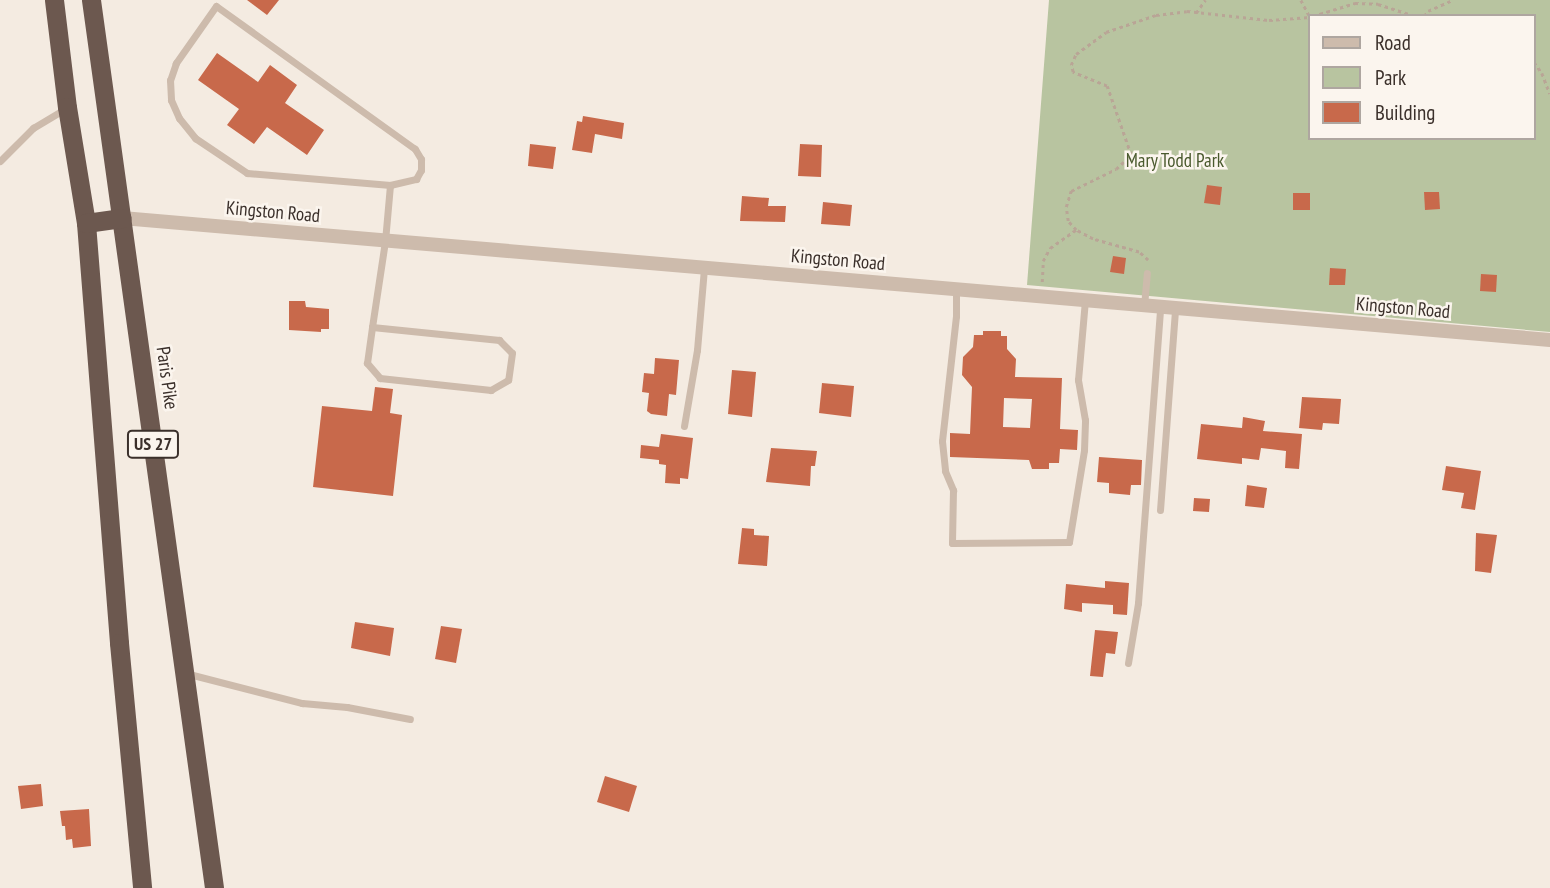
<!DOCTYPE html>
<html>
<head>
<meta charset="utf-8">
<style>
  body { margin:0 }
  #map { position:relative; width:1550px; height:888px; overflow:hidden; background:#f4ebe1; font-family:"PT Sans Narrow",sans-serif }
  div>[style] { position:absolute }
  [style*='--x'] { left:calc(var(--x)*1px); top:calc(var(--y)*1px); width:calc(var(--w)*1px); rotate:calc(var(--a)*1deg) }
  .green>* { inset:0; background:#b8c4a0 }
  .building>* { inset:0; background:#c8694b }
  .path>* { height:2.5px; margin-top:-1.25px; transform-origin:0; background:repeating-linear-gradient(90deg,#b9a596 0 3.5px,transparent 0 7px) }
  .service>* { height:7px; margin:-3.5px; padding:0 3.5px; transform-origin:3.5px; border-radius:3.5px; background:#cdbbac }
  .minor>* { height:14px; margin:-7px; padding:0 7px; transform-origin:7px; border-radius:7px; background:#cdbbac }
  .trunk>* { height:19px; margin:-9.5px; padding:0 9.5px; transform-origin:9.5px; border-radius:9.5px; background:#6c584f }
  span { translate:-50% -50%; white-space:nowrap; text-align:center; line-height:1.15; -webkit-text-stroke:5px #fbf5ee; paint-order:stroke }
  .shield-label span { padding:2px 5px; background:#fbf5ee; border:2px solid; border-radius:5px; -webkit-text-stroke-width:0 }
  .shield-label { font-size:18px; color:#3b302b; font-weight:700 }
  .park-label { font-size:19px; color:#4a5a2e }
  .street-label { font-size:19px; color:#3b302b }
  .legend { position:absolute; left:1308px; top:14px; width:228px; height:126px; box-sizing:border-box; background:#fbf5ee; border:2px solid #aea6a0; margin:0; padding:9px 12px; list-style:none; font-size:21px; color:#3b302b }
  .legend li { display:flex; align-items:center; gap:14px; height:35px }
  .legend b { width:35px; border:2px solid #aea6a0 }
</style>
</head>
<body>
<div id="map">
  <div class="green">
    <i style="clip-path:polygon(evenodd,1049px 0,1550px 0,1550px 332px,1027px 285px,1049px 0,1310px 16px,1534px 16px,1534px 138px,1310px 138px,1310px 16px)"></i>
  </div>
  <div class="building">
    <i style="clip-path:polygon(247px 0,279px 0,267px 15px)"></i>
    <i style="clip-path:polygon(217px 53px,258px 82px,270px 65px,297px 85px,285px 103px,324px 130px,307px 155px,267px 127px,254px 144px,227px 125px,239px 109px,198px 80px)"></i>
    <i style="clip-path:polygon(583px 116px,624px 123px,622px 139px,595px 134px,592px 153px,572px 150px,577px 121px,582px 122px)"></i>
    <i style="clip-path:polygon(530px 144px,556px 147px,553px 169px,528px 166px)"></i>
    <i style="clip-path:polygon(800px 144px,822px 145px,821px 177px,798px 176px)"></i>
    <i style="clip-path:polygon(1207px 185px,1222px 187px,1220px 205px,1204px 203px)"></i>
    <i style="clip-path:polygon(1424px 192px,1439px 192px,1440px 209px,1425px 210px)"></i>
    <i style="clip-path:polygon(1293px 193px,1310px 193px,1310px 210px,1293px 210px)"></i>
    <i style="clip-path:polygon(742px 196px,769px 198px,768px 206px,786px 206px,785px 222px,740px 221px)"></i>
    <i style="clip-path:polygon(823px 202px,852px 205px,850px 226px,821px 224px)"></i>
    <i style="clip-path:polygon(1113px 256px,1126px 258px,1124px 274px,1110px 272px)"></i>
    <i style="clip-path:polygon(1330px 268px,1346px 269px,1345px 285px,1329px 285px)"></i>
    <i style="clip-path:polygon(1481px 274px,1497px 275px,1496px 292px,1480px 291px)"></i>
    <i style="clip-path:polygon(289px 301px,305px 301px,306px 307px,329px 309px,329px 329px,321px 329px,321px 332px,289px 330px)"></i>
    <i style="clip-path:polygon(evenodd,983px 331px,1001px 331px,1001px 336px,1007px 336px,1007px 349px,1016px 359px,1015px 377px,1062px 378px,1060px 429px,1078px 430px,1077px 450px,1060px 449px,1059px 463px,1049px 463px,1049px 469px,1032px 469px,1029px 460px,950px 457px,950px 433px,970px 434px,972px 387px,962px 375px,963px 357px,973px 347px,974px 335px,983px 335px,983px 331px,1004px 398px,1032px 399px,1030px 428px,1003px 427px,1004px 398px)"></i>
    <i style="clip-path:polygon(655px 358px,679px 360px,676px 395px,669px 394px,667px 416px,651px 414px,647px 411px,649px 393px,642px 392px,644px 373px,654px 374px)"></i>
    <i style="clip-path:polygon(732px 370px,756px 372px,752px 417px,728px 414px)"></i>
    <i style="clip-path:polygon(822px 383px,854px 386px,851px 417px,819px 413px)"></i>
    <i style="clip-path:polygon(375px 387px,393px 389px,390px 413px,402px 415px,393px 496px,313px 487px,322px 406px,372px 411px)"></i>
    <i style="clip-path:polygon(1302px 397px,1341px 399px,1339px 424px,1323px 423px,1322px 430px,1299px 428px)"></i>
    <i style="clip-path:polygon(1243px 417px,1265px 421px,1263px 431px,1302px 434px,1299px 469px,1285px 468px,1286px 451px,1261px 448px,1259px 460px,1242px 458px,1242px 464px,1197px 459px,1201px 424px,1242px 428px)"></i>
    <i style="clip-path:polygon(661px 434px,693px 438px,688px 479px,680px 478px,680px 484px,665px 483px,666px 465px,659px 464px,659px 460px,640px 458px,641px 445px,659px 447px)"></i>
    <i style="clip-path:polygon(771px 448px,817px 451px,815px 466px,811px 466px,810px 486px,766px 482px)"></i>
    <i style="clip-path:polygon(1099px 457px,1142px 460px,1141px 485px,1131px 485px,1130px 495px,1109px 493px,1109px 483px,1097px 482px)"></i>
    <i style="clip-path:polygon(1446px 466px,1481px 471px,1475px 510px,1461px 508px,1464px 493px,1442px 490px)"></i>
    <i style="clip-path:polygon(1247px 485px,1267px 488px,1264px 508px,1245px 506px)"></i>
    <i style="clip-path:polygon(1194px 498px,1210px 499px,1209px 512px,1193px 511px)"></i>
    <i style="clip-path:polygon(742px 528px,754px 529px,754px 535px,769px 536px,767px 566px,738px 564px)"></i>
    <i style="clip-path:polygon(1476px 533px,1497px 535px,1491px 573px,1475px 571px)"></i>
    <i style="clip-path:polygon(1105px 581px,1129px 583px,1127px 615px,1113px 614px,1113px 605px,1082px 603px,1082px 612px,1064px 609px,1066px 584px,1105px 588px)"></i>
    <i style="clip-path:polygon(355px 622px,394px 628px,390px 656px,351px 648px)"></i>
    <i style="clip-path:polygon(441px 626px,462px 629px,456px 663px,435px 659px)"></i>
    <i style="clip-path:polygon(1095px 630px,1118px 632px,1115px 654px,1106px 653px,1103px 677px,1090px 676px)"></i>
    <i style="clip-path:polygon(605px 776px,637px 786px,629px 812px,597px 802px)"></i>
    <i style="clip-path:polygon(41px 784px,43px 806px,21px 809px,18px 786px)"></i>
    <i style="clip-path:polygon(89px 809px,91px 846px,73px 848px,72px 839px,66px 840px,65px 826px,62px 826px,60px 811px)"></i>
  </div>
  <div class="path">
    <i style="--x:1301;--y:0;--w:17;--a:62"></i>
    <i style="--x:1196;--y:13;--w:16;--a:-55"></i>
    <i style="--x:1313;--y:16;--w:44;--a:-17.2"></i>
    <i style="--x:1355;--y:3;--w:23;--a:2"></i>
    <i style="--x:1378;--y:4;--w:39;--a:18"></i>
    <i style="--x:1424;--y:16;--w:6;--a:-51"></i>
    <i style="--x:1428;--y:11;--w:27;--a:-24"></i>
    <i style="--x:1534;--y:62;--w:14;--a:54"></i>
    <i style="--x:1542;--y:73;--w:22;--a:69"></i>
    <i style="--x:1148;--y:260;--w:12;--a:-138"></i>
    <i style="--x:1139;--y:252;--w:48;--a:-164.2"></i>
    <i style="--x:1093;--y:239;--w:19;--a:-152"></i>
    <i style="--x:1076;--y:230;--w:12;--a:-132"></i>
    <i style="--x:1068;--y:221;--w:14;--a:-98"></i>
    <i style="--x:1066;--y:207;--w:17;--a:-73"></i>
    <i style="--x:1071;--y:191;--w:50;--a:-26.1"></i>
    <i style="--x:1116;--y:169;--w:21;--a:-43"></i>
    <i style="--x:1131;--y:155;--w:73;--a:-109.2"></i>
    <i style="--x:1107;--y:86;--w:37;--a:-158"></i>
    <i style="--x:1073;--y:72;--w:7;--a:-106"></i>
    <i style="--x:1071;--y:65;--w:12;--a:-66"></i>
    <i style="--x:1076;--y:54;--w:37;--a:-36"></i>
    <i style="--x:1106;--y:32;--w:53;--a:-18.8"></i>
    <i style="--x:1156;--y:15;--w:31;--a:-7"></i>
    <i style="--x:1187;--y:11;--w:82;--a:6.3"></i>
    <i style="--x:1269;--y:20;--w:41;--a:-4.2"></i>
    <i style="--x:1042;--y:282;--w:21;--a:-87"></i>
    <i style="--x:1043;--y:261;--w:15;--a:-62"></i>
    <i style="--x:1050;--y:248;--w:32;--a:-35"></i>
  </div>
  <div class="service">
    <i style="--x:0;--y:161;--w:47;--a:-45"></i>
    <i style="--x:33;--y:128;--w:39;--a:-31"></i>
    <i style="--x:956;--y:289;--w:27;--a:90"></i>
    <i style="--x:956;--y:316;--w:126;--a:96.4"></i>
    <i style="--x:942;--y:441;--w:30;--a:84"></i>
    <i style="--x:945;--y:471;--w:21;--a:67"></i>
    <i style="--x:953;--y:490;--w:53;--a:91.1"></i>
    <i style="--x:952;--y:543;--w:117;--a:-0.5"></i>
    <i style="--x:1069;--y:542;--w:93;--a:-80.7"></i>
    <i style="--x:1084;--y:450;--w:30;--a:-88"></i>
    <i style="--x:1085;--y:420;--w:41;--a:-99.9"></i>
    <i style="--x:1078;--y:380;--w:80;--a:-85"></i>
    <i style="--x:1144;--y:306;--w:33;--a:-85"></i>
    <i style="--x:372;--y:327;--w:128;--a:5.8"></i>
    <i style="--x:499;--y:340;--w:18;--a:45"></i>
    <i style="--x:512;--y:353;--w:27;--a:98"></i>
    <i style="--x:508;--y:380;--w:20;--a:150"></i>
    <i style="--x:491;--y:390;--w:112;--a:-173.8"></i>
    <i style="--x:380;--y:378;--w:20;--a:-131"></i>
    <i style="--x:367;--y:363;--w:36;--a:-82"></i>
    <i style="--x:372;--y:327;--w:87;--a:-81.4"></i>
    <i style="--x:385;--y:241;--w:56;--a:-84.9"></i>
    <i style="--x:390;--y:185;--w:27;--a:-13"></i>
    <i style="--x:416;--y:179;--w:10;--a:-61"></i>
    <i style="--x:421;--y:170;--w:11;--a:-90"></i>
    <i style="--x:421;--y:159;--w:12;--a:-121"></i>
    <i style="--x:415;--y:149;--w:245;--a:-144.3"></i>
    <i style="--x:216;--y:6;--w:70;--a:125.1"></i>
    <i style="--x:176;--y:63;--w:18;--a:109"></i>
    <i style="--x:170;--y:80;--w:20;--a:87"></i>
    <i style="--x:171;--y:100;--w:20;--a:66"></i>
    <i style="--x:179;--y:118;--w:26;--a:51"></i>
    <i style="--x:195;--y:138;--w:63;--a:33.9"></i>
    <i style="--x:247;--y:173;--w:144;--a:4.8"></i>
    <i style="--x:684;--y:426;--w:77;--a:-80.3"></i>
    <i style="--x:697;--y:350;--w:82;--a:-85.1"></i>
    <i style="--x:1160;--y:510;--w:202;--a:-85.7"></i>
    <i style="--x:1128;--y:663;--w:61;--a:-80.5"></i>
    <i style="--x:1138;--y:603;--w:297;--a:-85.7"></i>
    <i style="--x:185;--y:673;--w:121;--a:14.4"></i>
    <i style="--x:302;--y:703;--w:45;--a:5.1"></i>
    <i style="--x:347;--y:707;--w:64;--a:10.8"></i>
  </div>
  <div class="minor">
    <i style="--x:122;--y:218;--w:1433;--a:4.88"></i>
  </div>
  <div class="trunk">
    <i style="--x:54;--y:0;--w:108;--a:83.1"></i>
    <i style="--x:67;--y:107;--w:118;--a:80.7"></i>
    <i style="--x:86;--y:223;--w:421;--a:85.5"></i>
    <i style="--x:119;--y:643;--w:246;--a:84.6"></i>
    <i style="--x:91;--y:0;--w:896;--a:82.11"></i>
    <i style="--x:86;--y:223;--w:36;--a:-8"></i>
  </div>
  <div class="shield-label">
    <span style="left:153px;top:444px">US 27</span>
  </div>
  <div class="park-label">
    <span style="left:1175px;top:161px">Mary Todd Park</span>
  </div>
  <div class="street-label">
    <span style="left:273px;top:212px;rotate:5deg">Kingston Road</span>
    <span style="left:838px;top:260px;rotate:5deg">Kingston Road</span>
    <span style="left:1403px;top:308px;rotate:5deg">Kingston Road</span>
    <span style="left:167px;top:378px;rotate:82deg">Paris Pike</span>
  </div>
  <ul class="legend">
  <li><b style="height:9px;background:#cdbbac"></b>Road</li>
  <li><b style="height:19px;background:#b8c4a0"></b>Park</li>
  <li><b style="height:19px;background:#c8694b"></b>Building</li>
  </ul>
</div>
</body>
</html>
